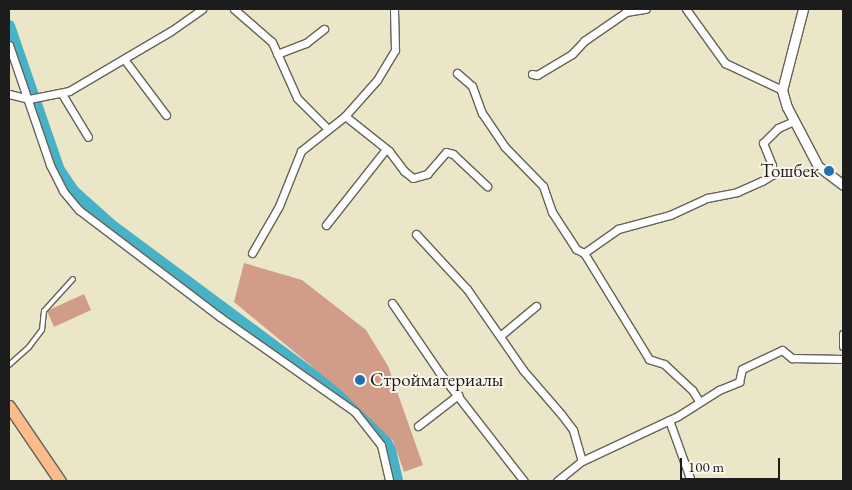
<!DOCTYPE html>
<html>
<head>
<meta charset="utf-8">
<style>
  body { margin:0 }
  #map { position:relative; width:852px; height:490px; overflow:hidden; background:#ece6c8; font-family:"EB Garamond",serif }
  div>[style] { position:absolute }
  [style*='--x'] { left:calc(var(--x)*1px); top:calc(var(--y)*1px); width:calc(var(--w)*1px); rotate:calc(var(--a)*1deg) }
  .river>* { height:12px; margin:-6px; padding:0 6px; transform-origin:6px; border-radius:6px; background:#47b2c5 }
  .building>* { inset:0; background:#d19d89 }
  .roads { filter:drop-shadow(1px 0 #656358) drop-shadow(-1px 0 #656358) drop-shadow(0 1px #656358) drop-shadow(0 -1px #656358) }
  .service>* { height:4px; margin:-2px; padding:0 2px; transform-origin:2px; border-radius:2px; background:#fff }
  .minor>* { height:7px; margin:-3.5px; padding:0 3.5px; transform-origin:3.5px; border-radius:3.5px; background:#fff }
  .tertiary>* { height:9px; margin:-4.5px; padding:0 4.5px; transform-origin:4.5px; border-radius:4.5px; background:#fff }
  .primary>* { height:11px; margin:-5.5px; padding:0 5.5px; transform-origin:5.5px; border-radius:5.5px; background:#f9bc8a }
  .dots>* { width:14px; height:14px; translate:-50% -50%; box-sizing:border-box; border:2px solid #fbf7ec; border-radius:50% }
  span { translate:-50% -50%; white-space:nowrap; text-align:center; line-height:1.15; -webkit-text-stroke:4px #fbf7ec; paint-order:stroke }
  .poi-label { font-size:19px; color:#1c1c1c }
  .right { translate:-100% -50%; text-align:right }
  .left { translate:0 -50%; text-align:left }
  .frame { position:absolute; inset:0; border:10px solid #1c1c1c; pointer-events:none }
  .scale { position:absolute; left:680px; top:458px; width:100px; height:22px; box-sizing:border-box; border:2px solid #1c1c1c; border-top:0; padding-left:6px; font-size:15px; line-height:18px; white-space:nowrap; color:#1c1c1c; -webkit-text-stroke:4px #fbf7ec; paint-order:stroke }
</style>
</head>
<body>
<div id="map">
  <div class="river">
    <i style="--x:9;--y:26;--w:152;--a:70.9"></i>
    <i style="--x:59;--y:170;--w:25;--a:56"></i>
    <i style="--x:73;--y:191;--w:51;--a:41.8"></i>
    <i style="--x:111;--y:225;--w:310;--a:36.6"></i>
    <i style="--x:360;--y:410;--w:25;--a:45"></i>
    <i style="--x:378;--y:428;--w:25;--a:61"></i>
    <i style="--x:390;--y:450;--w:32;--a:77"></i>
  </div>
  <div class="building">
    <i style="clip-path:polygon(244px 263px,302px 280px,366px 330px,388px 366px,423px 465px,404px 472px,393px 441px,344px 393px,234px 302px)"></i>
    <i style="clip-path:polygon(84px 294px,91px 310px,54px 327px,47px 311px)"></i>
  </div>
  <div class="roads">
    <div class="service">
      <i style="--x:9;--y:365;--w:27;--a:-42"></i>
      <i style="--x:29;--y:347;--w:21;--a:-53"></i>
      <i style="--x:42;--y:330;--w:19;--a:-84"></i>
      <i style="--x:44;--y:311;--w:43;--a:-47.8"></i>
    </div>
    <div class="minor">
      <i style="--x:234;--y:9;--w:50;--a:41"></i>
      <i style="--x:272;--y:42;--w:61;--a:65.9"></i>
      <i style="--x:297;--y:98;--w:44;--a:45"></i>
      <i style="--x:686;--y:9;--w:67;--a:54.2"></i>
      <i style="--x:725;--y:63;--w:63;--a:25.3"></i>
      <i style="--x:9;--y:45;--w:127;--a:71.1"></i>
      <i style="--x:50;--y:165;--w:29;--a:63"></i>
      <i style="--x:63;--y:191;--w:25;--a:50"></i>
      <i style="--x:79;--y:210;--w:177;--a:37.2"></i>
      <i style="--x:220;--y:317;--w:165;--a:35.1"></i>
      <i style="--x:355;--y:412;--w:42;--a:51.8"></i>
      <i style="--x:381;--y:445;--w:37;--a:77"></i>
      <i style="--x:277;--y:54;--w:31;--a:-21"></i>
      <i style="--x:306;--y:43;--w:23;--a:-38"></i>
      <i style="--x:124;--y:59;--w:70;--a:53.1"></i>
      <i style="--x:457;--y:73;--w:20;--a:41"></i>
      <i style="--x:472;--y:86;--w:29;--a:70"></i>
      <i style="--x:482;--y:113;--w:40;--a:56"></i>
      <i style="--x:504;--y:146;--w:56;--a:45.7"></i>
      <i style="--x:543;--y:186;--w:28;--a:71"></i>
      <i style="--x:552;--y:212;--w:27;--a:57"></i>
      <i style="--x:567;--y:235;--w:17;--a:57"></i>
      <i style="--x:576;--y:249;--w:9;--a:27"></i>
      <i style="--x:532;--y:74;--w:5;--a:11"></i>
      <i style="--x:537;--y:75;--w:41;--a:-31"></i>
      <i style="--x:572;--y:54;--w:18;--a:-47"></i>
      <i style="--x:584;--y:41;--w:51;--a:-34.6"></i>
      <i style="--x:626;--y:12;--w:20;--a:-9"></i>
      <i style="--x:9;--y:94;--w:21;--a:14"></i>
      <i style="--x:29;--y:99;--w:41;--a:-11.3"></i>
      <i style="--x:69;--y:91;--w:118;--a:-30.5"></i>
      <i style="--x:171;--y:31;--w:38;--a:-35"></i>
      <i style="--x:62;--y:94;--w:50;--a:58.8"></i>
      <i style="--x:345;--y:116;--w:56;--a:38.5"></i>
      <i style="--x:389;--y:151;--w:25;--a:53"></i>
      <i style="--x:404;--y:171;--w:11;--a:38"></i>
      <i style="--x:413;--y:178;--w:15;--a:-16"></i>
      <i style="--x:427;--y:174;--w:29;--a:-49"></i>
      <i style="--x:446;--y:152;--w:7;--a:16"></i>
      <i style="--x:453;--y:154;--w:47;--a:43.3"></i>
      <i style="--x:326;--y:225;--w:97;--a:-51.7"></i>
      <i style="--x:416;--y:234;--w:75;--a:47.2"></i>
      <i style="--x:467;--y:289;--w:98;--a:55.3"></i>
      <i style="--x:523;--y:370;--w:58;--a:49.2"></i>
      <i style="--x:561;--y:414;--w:20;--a:53"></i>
      <i style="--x:573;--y:430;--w:32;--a:74"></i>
      <i style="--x:252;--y:253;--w:54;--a:-60.1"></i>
      <i style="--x:279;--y:206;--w:59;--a:-68.2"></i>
      <i style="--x:301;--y:151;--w:56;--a:-38.5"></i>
      <i style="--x:345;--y:116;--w:48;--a:-48.4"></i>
      <i style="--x:377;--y:80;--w:35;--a:-59"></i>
      <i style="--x:395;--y:50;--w:41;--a:-91.4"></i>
      <i style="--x:392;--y:303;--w:83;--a:55.7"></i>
      <i style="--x:439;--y:372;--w:138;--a:52.1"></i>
      <i style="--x:843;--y:334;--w:12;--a:90"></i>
      <i style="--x:500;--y:336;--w:47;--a:-39.8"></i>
      <i style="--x:699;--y:401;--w:13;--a:-122"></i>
      <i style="--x:692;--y:390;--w:38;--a:-137"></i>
      <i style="--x:664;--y:364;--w:16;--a:-162"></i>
      <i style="--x:649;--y:359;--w:124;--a:-121.5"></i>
      <i style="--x:584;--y:253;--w:42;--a:-35.2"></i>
      <i style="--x:618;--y:229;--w:54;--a:-15.1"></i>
      <i style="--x:670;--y:215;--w:41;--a:-24.7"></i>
      <i style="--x:707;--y:198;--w:31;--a:-11"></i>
      <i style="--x:737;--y:192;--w:27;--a:-24"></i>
      <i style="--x:762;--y:181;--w:12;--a:-31"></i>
      <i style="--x:772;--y:175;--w:10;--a:-90"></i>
      <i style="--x:772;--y:165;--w:24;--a:-112"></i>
      <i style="--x:763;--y:143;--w:21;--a:-45"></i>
      <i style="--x:778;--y:128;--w:17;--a:-24"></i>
      <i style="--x:669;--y:420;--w:65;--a:70.2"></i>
      <i style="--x:418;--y:426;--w:51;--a:-37.8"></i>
      <i style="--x:557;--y:481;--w:32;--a:-39"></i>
      <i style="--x:582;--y:461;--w:106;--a:-25.1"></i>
      <i style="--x:678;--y:416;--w:49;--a:-32.4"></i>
      <i style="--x:719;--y:390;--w:22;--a:-22"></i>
      <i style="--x:739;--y:382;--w:13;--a:-77"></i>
      <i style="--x:742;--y:369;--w:44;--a:-25.4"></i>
      <i style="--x:782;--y:350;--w:13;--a:39"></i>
      <i style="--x:792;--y:358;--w:51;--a:1.1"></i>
    </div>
    <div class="tertiary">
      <i style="--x:803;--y:9;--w:84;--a:104.5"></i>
      <i style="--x:782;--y:90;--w:18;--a:74"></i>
      <i style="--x:787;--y:107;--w:67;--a:62.3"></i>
      <i style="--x:818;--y:166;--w:31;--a:37"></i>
    </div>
    <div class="primary">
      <i style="--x:9;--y:406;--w:91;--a:55.8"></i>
    </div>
  </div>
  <div class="dots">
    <i style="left:829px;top:171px;background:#1f6fb2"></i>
    <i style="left:360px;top:380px;background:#1f6fb2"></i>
  </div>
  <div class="poi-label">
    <span class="right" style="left:819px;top:171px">Тошбек</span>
    <span class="left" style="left:370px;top:380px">Стройматериалы</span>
  </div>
  <div class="frame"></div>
  <div class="scale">100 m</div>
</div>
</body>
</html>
